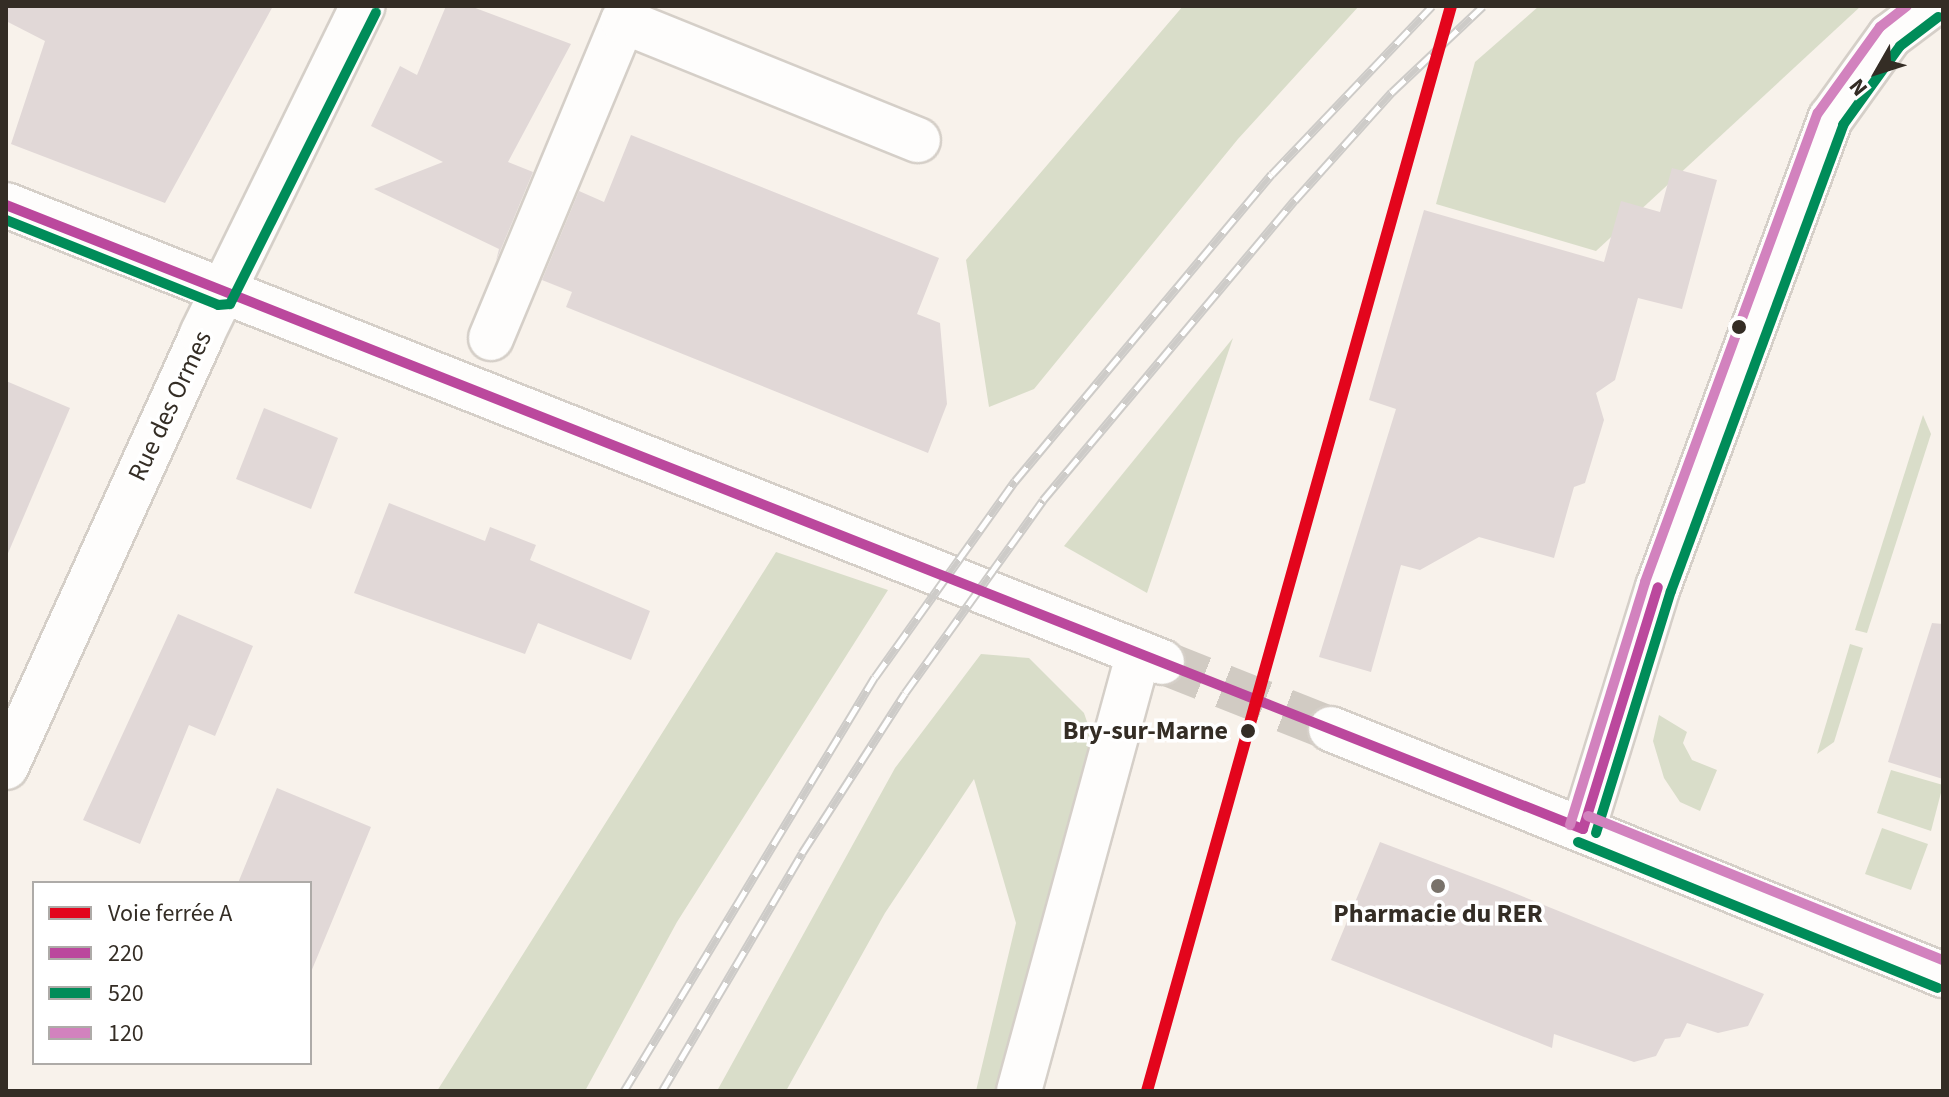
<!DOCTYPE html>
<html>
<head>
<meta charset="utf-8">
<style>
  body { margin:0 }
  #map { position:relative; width:1949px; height:1097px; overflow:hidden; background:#f8f2eb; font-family:"Source Sans 3",sans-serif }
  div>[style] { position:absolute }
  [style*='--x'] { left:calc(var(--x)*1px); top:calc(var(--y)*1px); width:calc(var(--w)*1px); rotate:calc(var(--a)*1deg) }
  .green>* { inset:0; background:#d9ddc9 }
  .building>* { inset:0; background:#e1d8d7 }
  .major-tunnel>* { height:44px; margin-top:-22px; transform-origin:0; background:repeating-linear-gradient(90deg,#d1cbc3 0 44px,transparent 0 66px) }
  .roads { filter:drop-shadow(2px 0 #d5cfc8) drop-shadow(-2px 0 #d5cfc8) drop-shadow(0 2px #d5cfc8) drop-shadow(0 -2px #d5cfc8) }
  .minor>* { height:44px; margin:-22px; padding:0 22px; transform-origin:22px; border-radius:22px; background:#fefdfc }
  .major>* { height:44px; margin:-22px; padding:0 22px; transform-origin:22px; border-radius:22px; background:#fefdfc }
  .rail>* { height:9px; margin-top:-4.5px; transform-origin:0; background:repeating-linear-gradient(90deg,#fff 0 18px,#cdcbc8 0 36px); box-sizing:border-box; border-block:2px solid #cdcbc8 }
  .bus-1>* { height:10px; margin:-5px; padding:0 5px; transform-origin:5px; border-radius:5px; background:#bb489d }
  .bus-2>* { height:10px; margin:-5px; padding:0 5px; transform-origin:5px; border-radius:5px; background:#008c59 }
  .bus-3>* { height:10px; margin:-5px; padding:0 5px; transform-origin:5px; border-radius:5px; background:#d282be }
  .rail-1>* { height:12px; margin:-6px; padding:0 6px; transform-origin:6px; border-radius:6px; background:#e3051c }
  .dots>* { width:22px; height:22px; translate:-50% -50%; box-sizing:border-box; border:4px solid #fff; border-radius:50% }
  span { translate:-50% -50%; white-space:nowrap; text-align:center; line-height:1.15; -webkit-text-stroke:7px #fff; paint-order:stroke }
  .street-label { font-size:26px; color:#342d25 }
  .stop-label { font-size:26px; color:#342d25; font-weight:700 }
  .right { translate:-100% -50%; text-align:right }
  .poi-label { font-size:26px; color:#342d25; font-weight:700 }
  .frame { position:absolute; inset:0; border:8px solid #342d25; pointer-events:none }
  .legend { position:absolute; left:32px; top:881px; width:280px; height:184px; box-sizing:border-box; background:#fff; border:2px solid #aeaba8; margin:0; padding:10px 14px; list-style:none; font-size:24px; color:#342d25 }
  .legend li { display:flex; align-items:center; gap:16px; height:40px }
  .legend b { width:40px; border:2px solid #aeaba8 }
  .north { position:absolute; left:1837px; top:32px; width:80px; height:80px; -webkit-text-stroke:6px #fff; paint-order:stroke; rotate:231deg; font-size:22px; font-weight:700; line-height:32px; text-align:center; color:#342d25 }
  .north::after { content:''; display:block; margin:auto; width:28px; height:36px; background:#342d25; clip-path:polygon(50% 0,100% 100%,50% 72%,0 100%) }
</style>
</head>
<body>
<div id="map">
  <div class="green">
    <i style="clip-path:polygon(1183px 6px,1359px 6px,1238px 139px,1034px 389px,989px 407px,966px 260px)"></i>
    <i style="clip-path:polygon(1539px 6px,1861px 6px,1596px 251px,1436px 204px,1475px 62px)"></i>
    <i style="clip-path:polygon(1233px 338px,1147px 593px,1064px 546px)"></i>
    <i style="clip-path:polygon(1923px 415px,1931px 434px,1867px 633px,1855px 630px)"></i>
    <i style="clip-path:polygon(776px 552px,888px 590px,677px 922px,585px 1091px,437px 1091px)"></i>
    <i style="clip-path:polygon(1850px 644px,1863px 648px,1834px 742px,1817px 754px)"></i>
    <i style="clip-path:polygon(981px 654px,1029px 658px,1084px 713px,1102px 766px,1003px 1091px,976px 1091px,1016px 923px,974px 779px,885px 913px,786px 1091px,717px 1091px,895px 768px)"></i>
    <i style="clip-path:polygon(1659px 715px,1687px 732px,1683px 743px,1692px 760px,1717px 770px,1700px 811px,1680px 802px,1664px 778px,1653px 741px)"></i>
    <i style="clip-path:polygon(1891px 770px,1943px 785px,1931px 831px,1877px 813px)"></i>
    <i style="clip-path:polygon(1882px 828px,1928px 844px,1911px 890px,1865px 874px)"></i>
  </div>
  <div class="building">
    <i style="clip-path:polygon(6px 6px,273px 6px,165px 203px,11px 144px,45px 41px,6px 21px)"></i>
    <i style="clip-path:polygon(446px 6px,470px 6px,571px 44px,508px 162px,533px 172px,496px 261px,499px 249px,374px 189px,443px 162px,371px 126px,400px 66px,417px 75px)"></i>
    <i style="clip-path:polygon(631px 135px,939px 258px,917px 314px,940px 323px,947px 404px,928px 453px,566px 307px,572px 292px,542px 280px,579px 191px,604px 202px)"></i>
    <i style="clip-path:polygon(1672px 168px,1717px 180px,1682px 309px,1638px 298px,1615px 380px,1596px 393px,1604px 420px,1585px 483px,1574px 487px,1554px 558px,1479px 537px,1420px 570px,1401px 565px,1371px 672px,1319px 657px,1396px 409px,1369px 400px,1424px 210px,1604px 262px,1621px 201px,1660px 212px)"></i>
    <i style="clip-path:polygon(6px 381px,70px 408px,6px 558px)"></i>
    <i style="clip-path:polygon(264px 408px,338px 438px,311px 509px,236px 479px)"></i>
    <i style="clip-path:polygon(389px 503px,485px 541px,490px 527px,536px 545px,530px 560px,650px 611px,631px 660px,538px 623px,525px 654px,354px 593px)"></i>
    <i style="clip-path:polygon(178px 614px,253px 646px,215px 736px,189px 725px,140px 844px,83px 820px)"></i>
    <i style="clip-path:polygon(1932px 623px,1943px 624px,1943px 779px,1888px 762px)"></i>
    <i style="clip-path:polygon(277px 788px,371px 827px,311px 972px,310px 883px,238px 883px)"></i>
    <i style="clip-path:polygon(1380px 842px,1502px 888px,1764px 994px,1748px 1026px,1718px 1033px,1687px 1023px,1680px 1037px,1665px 1039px,1656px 1056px,1634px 1062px,1554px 1034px,1552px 1048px,1331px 960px)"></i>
  </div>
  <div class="major-tunnel">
    <i style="--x:1162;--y:662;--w:182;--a:21.6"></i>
  </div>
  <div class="roads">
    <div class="minor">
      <i style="--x:491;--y:338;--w:343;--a:-67.4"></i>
      <i style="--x:623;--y:21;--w:318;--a:22"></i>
      <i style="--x:6;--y:767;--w:475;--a:-65.6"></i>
      <i style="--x:202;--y:334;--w:365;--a:-63.9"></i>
      <i style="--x:1583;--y:829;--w:253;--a:-72.8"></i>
      <i style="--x:1658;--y:587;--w:500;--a:-69.8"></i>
      <i style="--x:1831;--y:118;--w:101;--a:-54.3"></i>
      <i style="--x:1890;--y:36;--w:50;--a:-36.9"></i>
      <i style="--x:1019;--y:1091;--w:454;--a:-74.7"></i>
    </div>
    <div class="major">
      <i style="--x:6;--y:205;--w:1243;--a:21.57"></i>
      <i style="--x:1331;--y:729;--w:660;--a:21.9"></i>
    </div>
  </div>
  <div class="rail">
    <i style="--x:624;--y:1091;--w:484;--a:-58.8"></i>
    <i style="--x:875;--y:677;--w:241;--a:-54.5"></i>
    <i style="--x:1015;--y:481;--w:400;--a:-50.1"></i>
    <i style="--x:1272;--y:174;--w:232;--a:-46.4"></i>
    <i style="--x:662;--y:1091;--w:276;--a:-59.5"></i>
    <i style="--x:802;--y:853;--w:190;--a:-57.2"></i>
    <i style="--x:905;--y:693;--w:237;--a:-54.4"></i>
    <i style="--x:1043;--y:500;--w:392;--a:-50"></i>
    <i style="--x:1295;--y:200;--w:145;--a:-48.1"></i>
    <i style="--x:1392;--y:92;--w:125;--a:-43.4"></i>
  </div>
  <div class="bus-1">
    <i style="--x:6;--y:205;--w:1696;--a:21.59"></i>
    <i style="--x:1583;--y:829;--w:253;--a:-72.8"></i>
  </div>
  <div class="bus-2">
    <i style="--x:6;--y:220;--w:228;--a:21.8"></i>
    <i style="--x:218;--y:305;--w:12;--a:-5"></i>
    <i style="--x:230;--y:304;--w:326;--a:-63.4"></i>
    <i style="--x:1596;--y:833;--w:253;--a:-72.8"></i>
    <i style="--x:1671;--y:591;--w:497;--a:-69.7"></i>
    <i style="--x:1843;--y:125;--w:97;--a:-54.2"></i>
    <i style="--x:1900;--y:46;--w:48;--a:-37.3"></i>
    <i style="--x:1578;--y:842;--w:388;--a:22.1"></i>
  </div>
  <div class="bus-3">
    <i style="--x:1588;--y:816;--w:383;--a:22.1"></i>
    <i style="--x:1570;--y:825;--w:254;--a:-72.8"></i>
    <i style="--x:1645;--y:582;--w:500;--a:-69.8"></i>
    <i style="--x:1818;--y:113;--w:106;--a:-54.2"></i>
    <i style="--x:1880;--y:27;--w:34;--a:-38"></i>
  </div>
  <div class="rail-1">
    <i style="--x:1147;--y:1091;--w:1127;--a:-74.35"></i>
  </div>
  <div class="dots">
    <i style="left:1739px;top:327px;background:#342d25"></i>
    <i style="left:1248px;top:731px;background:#342d25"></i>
    <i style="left:1438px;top:886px;background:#79726a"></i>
  </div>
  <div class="street-label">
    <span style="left:170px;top:406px;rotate:-65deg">Rue des Ormes</span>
  </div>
  <div class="stop-label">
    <span class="right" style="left:1228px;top:731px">Bry-sur-Marne</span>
  </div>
  <div class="poi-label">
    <span style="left:1438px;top:914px">Pharmacie du RER</span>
  </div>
  <div class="frame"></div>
  <ul class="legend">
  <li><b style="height:10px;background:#e3051c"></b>Voie ferrée A</li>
  <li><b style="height:10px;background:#bb489d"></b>220</li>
  <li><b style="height:10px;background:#008c59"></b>520</li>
  <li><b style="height:10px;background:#d282be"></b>120</li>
  </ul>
  <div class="north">N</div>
</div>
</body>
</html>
